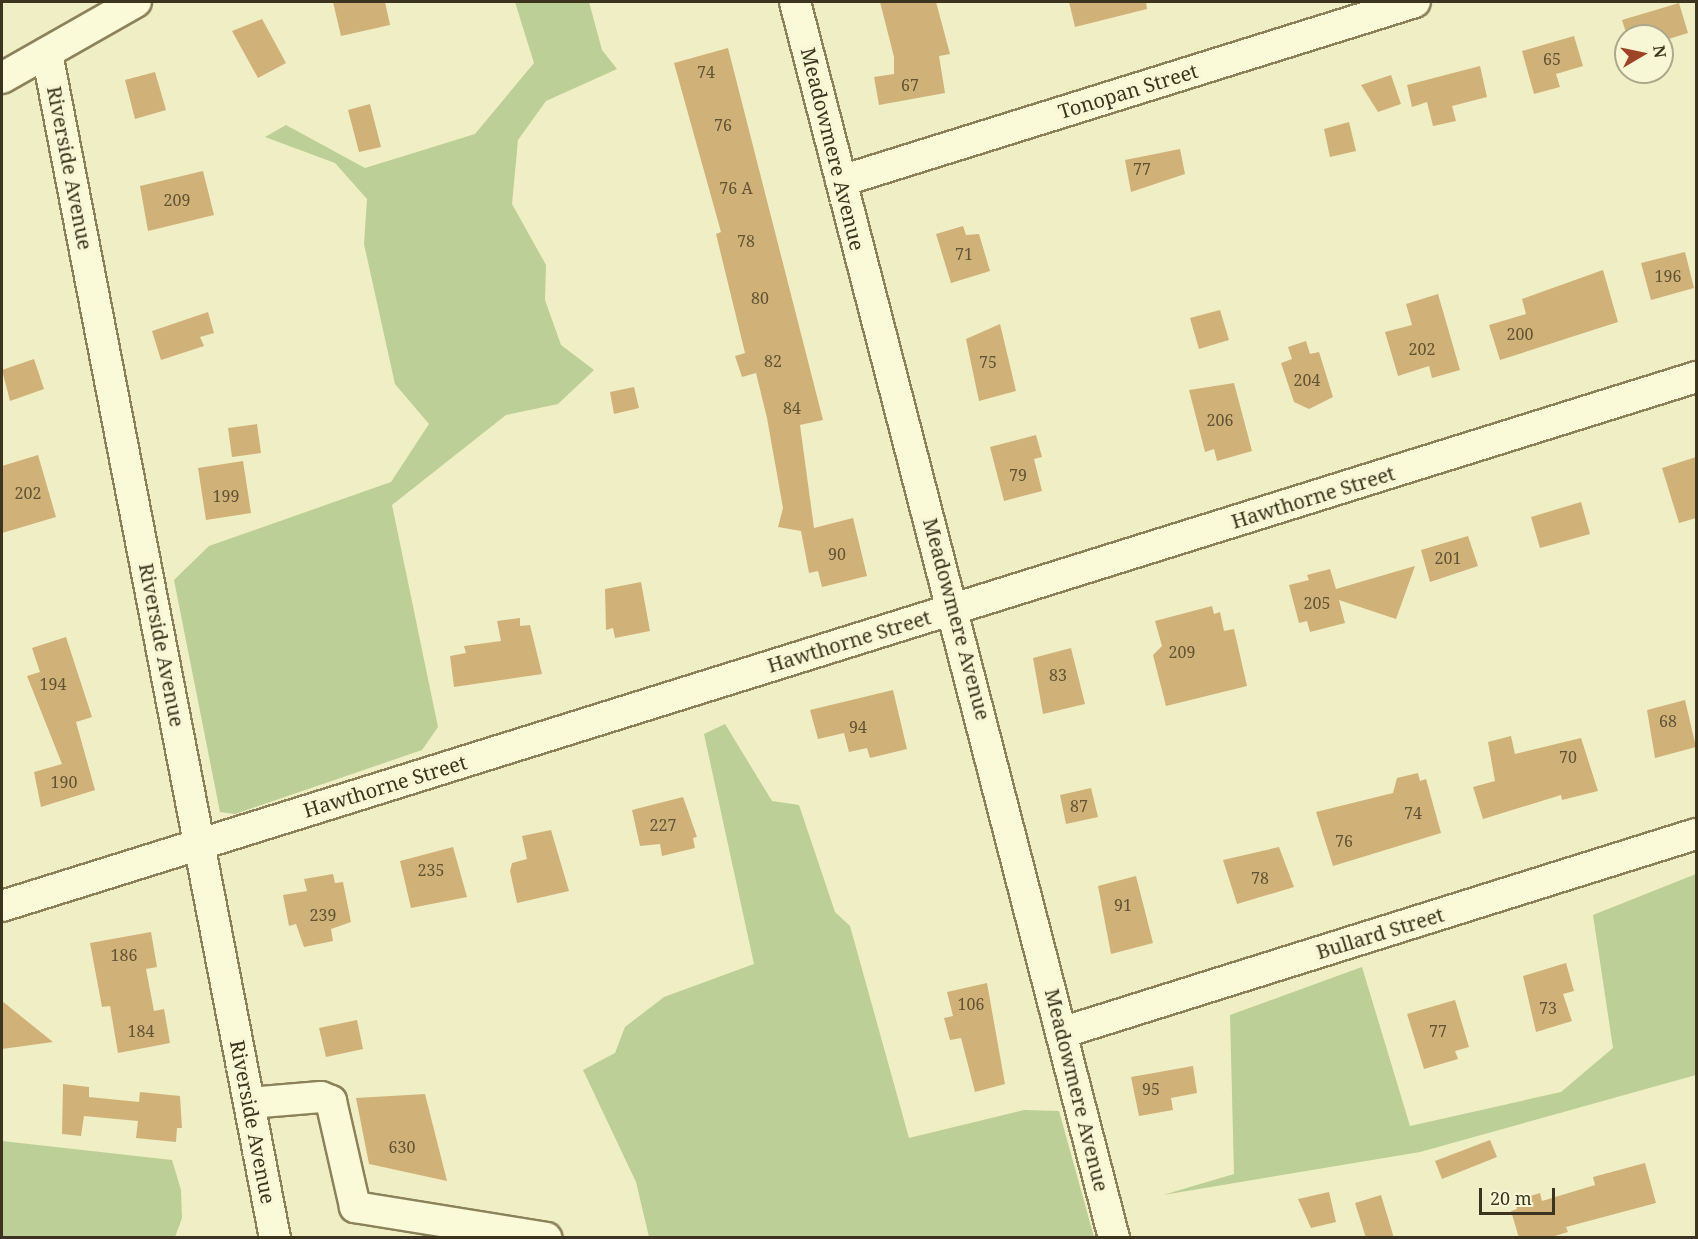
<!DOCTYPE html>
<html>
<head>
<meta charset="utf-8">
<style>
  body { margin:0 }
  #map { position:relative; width:1698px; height:1239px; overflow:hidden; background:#f0eec4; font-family:"Noto Serif",serif }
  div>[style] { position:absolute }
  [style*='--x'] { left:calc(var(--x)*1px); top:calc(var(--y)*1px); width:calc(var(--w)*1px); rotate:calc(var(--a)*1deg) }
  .green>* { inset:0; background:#bbcf97 }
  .building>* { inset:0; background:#d0b279 }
  .roads { filter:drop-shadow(2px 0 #8c8159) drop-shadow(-2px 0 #8c8159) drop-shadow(0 2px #8c8159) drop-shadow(0 -2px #8c8159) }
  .minor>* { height:30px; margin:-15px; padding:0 15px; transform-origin:15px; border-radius:15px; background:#faf9d8 }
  span { translate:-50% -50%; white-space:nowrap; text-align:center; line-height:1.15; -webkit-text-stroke:6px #f7f6d5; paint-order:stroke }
  .number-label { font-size:16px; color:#615435 }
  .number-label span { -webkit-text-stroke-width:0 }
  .street-label { font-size:20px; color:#3c341e }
  .frame { position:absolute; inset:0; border:3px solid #3c341e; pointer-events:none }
  .north { position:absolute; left:1614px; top:24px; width:60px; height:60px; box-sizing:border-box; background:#f7f6d5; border:2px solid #aca88c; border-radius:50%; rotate:81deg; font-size:16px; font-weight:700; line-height:24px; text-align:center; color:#3c341e }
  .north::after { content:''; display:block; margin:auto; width:21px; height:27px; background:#9f4326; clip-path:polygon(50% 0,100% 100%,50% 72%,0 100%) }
  .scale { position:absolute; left:1479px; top:1188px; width:76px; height:27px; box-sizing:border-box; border:3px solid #3c341e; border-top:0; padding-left:8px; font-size:18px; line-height:21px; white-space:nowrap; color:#3c341e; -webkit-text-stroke:4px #f7f6d5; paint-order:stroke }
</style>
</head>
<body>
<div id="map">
  <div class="green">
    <i style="clip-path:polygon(515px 2px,589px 2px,602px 50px,617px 69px,546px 101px,518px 140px,512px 204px,546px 265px,545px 300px,561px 345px,594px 370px,558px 404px,506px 415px,392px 505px,438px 727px,422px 750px,235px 814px,220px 812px,174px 580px,209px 546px,391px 482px,429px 424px,395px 384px,364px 244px,367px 199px,335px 163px,265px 137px,286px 125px,365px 168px,475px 134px,534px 63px)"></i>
    <i style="clip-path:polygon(725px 724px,772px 801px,799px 805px,835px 912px,850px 926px,909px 1138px,1024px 1110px,1059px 1111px,1094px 1237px,649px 1237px,636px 1182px,583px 1070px,615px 1053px,625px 1027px,664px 997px,754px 964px,704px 734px)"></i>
    <i style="clip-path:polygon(1696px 874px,1696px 1075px,1420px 1152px,1163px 1195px,1234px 1174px,1230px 1015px,1362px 967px,1410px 1126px,1561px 1092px,1613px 1048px,1593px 915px)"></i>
    <i style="clip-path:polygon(2px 1141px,172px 1160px,181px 1190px,182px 1218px,175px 1237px,2px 1237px)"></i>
  </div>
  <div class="building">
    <i style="clip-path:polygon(333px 2px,385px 2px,390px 25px,341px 36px)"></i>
    <i style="clip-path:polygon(880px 2px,936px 2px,950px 54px,939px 56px,945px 93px,879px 105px,874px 77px,894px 74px,894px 57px)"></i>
    <i style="clip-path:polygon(1069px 2px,1146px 2px,1147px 9px,1075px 27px)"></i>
    <i style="clip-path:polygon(1679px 3px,1688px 33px,1662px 41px,1662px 36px,1627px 36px,1622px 20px)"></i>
    <i style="clip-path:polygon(262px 19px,286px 63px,258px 78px,232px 31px)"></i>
    <i style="clip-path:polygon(1574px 36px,1583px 66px,1556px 74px,1560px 87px,1534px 94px,1522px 51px)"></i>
    <i style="clip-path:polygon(728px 48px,823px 420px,800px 425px,814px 528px,853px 518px,867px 576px,822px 587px,818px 571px,809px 573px,801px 531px,778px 527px,783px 508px,767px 418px,756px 373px,742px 377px,735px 356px,745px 353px,716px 234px,721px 232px,674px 63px)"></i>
    <i style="clip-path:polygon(1480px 66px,1487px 97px,1452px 106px,1456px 121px,1433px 126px,1427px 102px,1412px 107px,1407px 85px)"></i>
    <i style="clip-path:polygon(155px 72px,166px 110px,135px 119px,125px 80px)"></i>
    <i style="clip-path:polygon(1391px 75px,1401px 104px,1378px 112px,1361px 85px)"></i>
    <i style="clip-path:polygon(370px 104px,381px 147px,359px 152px,348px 110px)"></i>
    <i style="clip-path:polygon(1349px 122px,1356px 151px,1330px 157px,1324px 129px)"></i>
    <i style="clip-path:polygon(1180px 149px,1185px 174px,1131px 192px,1125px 160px)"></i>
    <i style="clip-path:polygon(203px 171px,214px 215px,148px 231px,140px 186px)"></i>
    <i style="clip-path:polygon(963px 226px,966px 235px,979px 234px,990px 271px,951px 283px,936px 234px)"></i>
    <i style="clip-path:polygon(1685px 252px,1694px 288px,1651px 300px,1641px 263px)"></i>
    <i style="clip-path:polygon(1603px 270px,1618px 322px,1500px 360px,1489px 325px,1526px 314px,1522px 299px)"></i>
    <i style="clip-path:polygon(1438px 294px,1460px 370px,1432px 378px,1429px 366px,1398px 376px,1385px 332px,1412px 325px,1406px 304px)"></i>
    <i style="clip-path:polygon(1220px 310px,1229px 340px,1199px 349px,1190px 318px)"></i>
    <i style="clip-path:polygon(208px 312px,214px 333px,200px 337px,204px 346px,161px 360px,152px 331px)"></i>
    <i style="clip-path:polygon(1000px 324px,1016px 391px,979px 401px,966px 339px)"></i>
    <i style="clip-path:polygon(1306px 341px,1310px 354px,1319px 352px,1333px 397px,1309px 409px,1294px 402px,1281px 363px,1292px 359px,1288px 347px)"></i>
    <i style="clip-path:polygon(34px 359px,44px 389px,10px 401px,2px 370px)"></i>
    <i style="clip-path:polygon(1234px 383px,1252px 451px,1217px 461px,1214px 449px,1205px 452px,1189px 390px)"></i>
    <i style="clip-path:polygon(634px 387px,639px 408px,614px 414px,610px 392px)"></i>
    <i style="clip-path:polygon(257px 424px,261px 453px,232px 457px,228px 428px)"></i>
    <i style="clip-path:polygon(1036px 435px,1042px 457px,1034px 459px,1042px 491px,1004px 501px,990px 447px)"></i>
    <i style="clip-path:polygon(38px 455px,56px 517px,2px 533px,2px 466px)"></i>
    <i style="clip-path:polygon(1696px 457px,1696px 518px,1679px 523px,1662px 468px)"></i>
    <i style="clip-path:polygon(243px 461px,251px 513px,206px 520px,198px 468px)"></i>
    <i style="clip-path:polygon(1581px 502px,1590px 534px,1540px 548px,1531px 517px)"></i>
    <i style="clip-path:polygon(1468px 536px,1478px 566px,1430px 582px,1421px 550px)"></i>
    <i style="clip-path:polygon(1415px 566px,1396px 619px,1339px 600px,1345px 623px,1310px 632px,1307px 621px,1299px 623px,1289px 585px,1309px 580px,1307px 575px,1330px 569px,1336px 589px)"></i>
    <i style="clip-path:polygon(641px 582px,650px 631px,615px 638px,613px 628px,606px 630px,605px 589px)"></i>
    <i style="clip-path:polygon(1212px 606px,1214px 614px,1220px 612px,1224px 631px,1234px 629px,1247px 686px,1166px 706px,1153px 655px,1162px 646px,1155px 621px)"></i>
    <i style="clip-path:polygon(520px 618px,520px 626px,530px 625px,542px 674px,454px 687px,450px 656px,466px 653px,464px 646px,501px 641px,497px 621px)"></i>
    <i style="clip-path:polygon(66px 637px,92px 717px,76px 722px,95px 790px,41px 807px,34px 772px,62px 764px,27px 676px,40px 672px,32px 648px)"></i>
    <i style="clip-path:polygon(1071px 648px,1085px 704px,1043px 714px,1033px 658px)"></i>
    <i style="clip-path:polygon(893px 690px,907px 749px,870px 758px,867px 748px,849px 752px,844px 733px,818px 739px,810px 710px)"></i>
    <i style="clip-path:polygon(1685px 700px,1696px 747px,1655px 758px,1647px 710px)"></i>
    <i style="clip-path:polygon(1511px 736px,1515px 754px,1581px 738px,1598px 791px,1562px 800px,1561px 795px,1483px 819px,1473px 787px,1495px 781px,1488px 742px)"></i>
    <i style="clip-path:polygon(1418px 773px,1420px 781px,1426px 779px,1441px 833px,1333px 866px,1316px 812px,1393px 793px,1397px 778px)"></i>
    <i style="clip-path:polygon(1091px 788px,1098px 817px,1066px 824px,1060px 795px)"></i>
    <i style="clip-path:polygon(683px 797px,697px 837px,693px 838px,695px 848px,662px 856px,660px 844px,640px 846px,632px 810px)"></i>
    <i style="clip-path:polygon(551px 830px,569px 891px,517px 903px,510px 871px,512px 863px,527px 859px,522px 836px)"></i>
    <i style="clip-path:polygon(453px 847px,467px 897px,411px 908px,400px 861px)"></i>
    <i style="clip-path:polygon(1279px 847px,1294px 887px,1237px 904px,1223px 860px)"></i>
    <i style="clip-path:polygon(333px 874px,335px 883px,343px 882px,351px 922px,331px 929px,333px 941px,304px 947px,296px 924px,289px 926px,283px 895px,307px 891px,304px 879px)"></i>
    <i style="clip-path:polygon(1136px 876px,1153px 943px,1111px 954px,1098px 886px)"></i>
    <i style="clip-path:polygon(151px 932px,157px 967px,146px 969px,154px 1011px,164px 1009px,170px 1043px,118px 1053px,110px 1006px,102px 1007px,90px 943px)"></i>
    <i style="clip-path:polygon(1566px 963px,1574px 991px,1563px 994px,1572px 1021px,1536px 1032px,1523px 976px)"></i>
    <i style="clip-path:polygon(987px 983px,1005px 1084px,975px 1092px,961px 1038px,950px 1040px,944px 1018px,953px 1016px,947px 992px)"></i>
    <i style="clip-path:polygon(1455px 1000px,1469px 1047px,1455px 1051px,1458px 1059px,1424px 1069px,1407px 1014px)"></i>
    <i style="clip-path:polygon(2px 1001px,53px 1042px,2px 1049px)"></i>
    <i style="clip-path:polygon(357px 1020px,363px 1049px,326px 1057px,319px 1028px)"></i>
    <i style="clip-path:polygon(1193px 1066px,1197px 1093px,1171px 1098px,1173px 1110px,1139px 1116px,1131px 1077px)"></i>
    <i style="clip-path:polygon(63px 1084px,89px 1087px,89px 1097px,139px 1102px,140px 1092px,180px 1096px,182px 1128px,177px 1128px,176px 1142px,136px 1138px,138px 1121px,84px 1116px,81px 1136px,62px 1134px)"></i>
    <i style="clip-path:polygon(425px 1094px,447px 1181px,369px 1164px,356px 1098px)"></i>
    <i style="clip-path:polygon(1490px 1140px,1497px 1157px,1442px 1179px,1435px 1161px)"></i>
    <i style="clip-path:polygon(1645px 1163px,1656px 1203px,1566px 1227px,1568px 1232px,1548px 1238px,1519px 1238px,1511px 1211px,1517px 1209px,1514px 1201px,1540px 1193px,1542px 1201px,1595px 1185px,1593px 1177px)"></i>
    <i style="clip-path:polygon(1329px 1192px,1336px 1222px,1311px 1228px,1298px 1199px)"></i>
    <i style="clip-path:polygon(1381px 1195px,1394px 1238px,1366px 1238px,1355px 1203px)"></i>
  </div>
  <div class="roads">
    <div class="minor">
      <i style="--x:795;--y:2;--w:1277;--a:75.53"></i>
      <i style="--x:47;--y:53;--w:1207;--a:79.11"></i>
      <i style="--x:2;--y:78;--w:154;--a:-29.6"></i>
      <i style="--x:841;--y:181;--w:601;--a:-17.32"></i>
      <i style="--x:2;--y:906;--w:1775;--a:-17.34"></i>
      <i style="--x:1064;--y:1032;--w:662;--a:-17.4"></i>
      <i style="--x:249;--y:1103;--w:72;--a:-4.8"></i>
      <i style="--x:321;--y:1097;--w:11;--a:22"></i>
      <i style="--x:331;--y:1101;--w:109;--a:77.2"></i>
      <i style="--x:355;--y:1207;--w:194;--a:9.2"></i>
    </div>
  </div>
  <div class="number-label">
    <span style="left:1552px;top:59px">65</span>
    <span style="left:706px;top:72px">74</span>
    <span style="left:910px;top:85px">67</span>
    <span style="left:723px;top:125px">76</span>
    <span style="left:1142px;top:169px">77</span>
    <span style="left:736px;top:188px">76 A</span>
    <span style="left:177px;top:200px">209</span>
    <span style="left:746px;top:241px">78</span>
    <span style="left:964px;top:254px">71</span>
    <span style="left:1668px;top:276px">196</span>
    <span style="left:760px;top:298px">80</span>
    <span style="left:1520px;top:334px">200</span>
    <span style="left:1422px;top:349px">202</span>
    <span style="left:773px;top:361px">82</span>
    <span style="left:988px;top:362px">75</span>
    <span style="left:1307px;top:380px">204</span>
    <span style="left:792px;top:408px">84</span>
    <span style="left:1220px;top:420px">206</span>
    <span style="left:1018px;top:475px">79</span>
    <span style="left:28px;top:493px">202</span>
    <span style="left:226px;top:496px">199</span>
    <span style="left:837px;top:554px">90</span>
    <span style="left:1448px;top:558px">201</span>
    <span style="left:1317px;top:603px">205</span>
    <span style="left:1182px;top:652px">209</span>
    <span style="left:1058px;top:675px">83</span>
    <span style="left:53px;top:684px">194</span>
    <span style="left:1668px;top:721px">68</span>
    <span style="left:858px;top:727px">94</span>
    <span style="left:1568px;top:757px">70</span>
    <span style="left:64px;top:782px">190</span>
    <span style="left:1079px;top:806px">87</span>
    <span style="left:1413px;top:813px">74</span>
    <span style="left:663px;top:825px">227</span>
    <span style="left:1344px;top:841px">76</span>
    <span style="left:431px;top:870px">235</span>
    <span style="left:1260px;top:878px">78</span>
    <span style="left:1123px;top:905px">91</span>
    <span style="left:323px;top:915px">239</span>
    <span style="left:124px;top:955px">186</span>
    <span style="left:971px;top:1004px">106</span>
    <span style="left:1548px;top:1008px">73</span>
    <span style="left:141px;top:1031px">184</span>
    <span style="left:1438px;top:1031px">77</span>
    <span style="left:1151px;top:1089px">95</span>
    <span style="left:402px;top:1147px">630</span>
  </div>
  <div class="street-label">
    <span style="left:1128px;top:91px;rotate:-17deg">Tonopan Street</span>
    <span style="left:833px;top:149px;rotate:76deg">Meadowmere Avenue</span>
    <span style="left:70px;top:168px;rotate:79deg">Riverside Avenue</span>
    <span style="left:1313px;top:497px;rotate:-17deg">Hawthorne Street</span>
    <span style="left:957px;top:619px;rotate:75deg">Meadowmere Avenue</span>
    <span style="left:849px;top:641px;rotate:-17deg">Hawthorne Street</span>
    <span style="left:162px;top:645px;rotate:79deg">Riverside Avenue</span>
    <span style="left:385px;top:786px;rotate:-17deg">Hawthorne Street</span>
    <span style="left:1380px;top:933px;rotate:-17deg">Bullard Street</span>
    <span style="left:1077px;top:1090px;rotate:76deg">Meadowmere Avenue</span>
    <span style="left:253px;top:1122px;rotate:79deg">Riverside Avenue</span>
  </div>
  <div class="frame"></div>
  <div class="north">N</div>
  <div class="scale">20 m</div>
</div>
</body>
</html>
